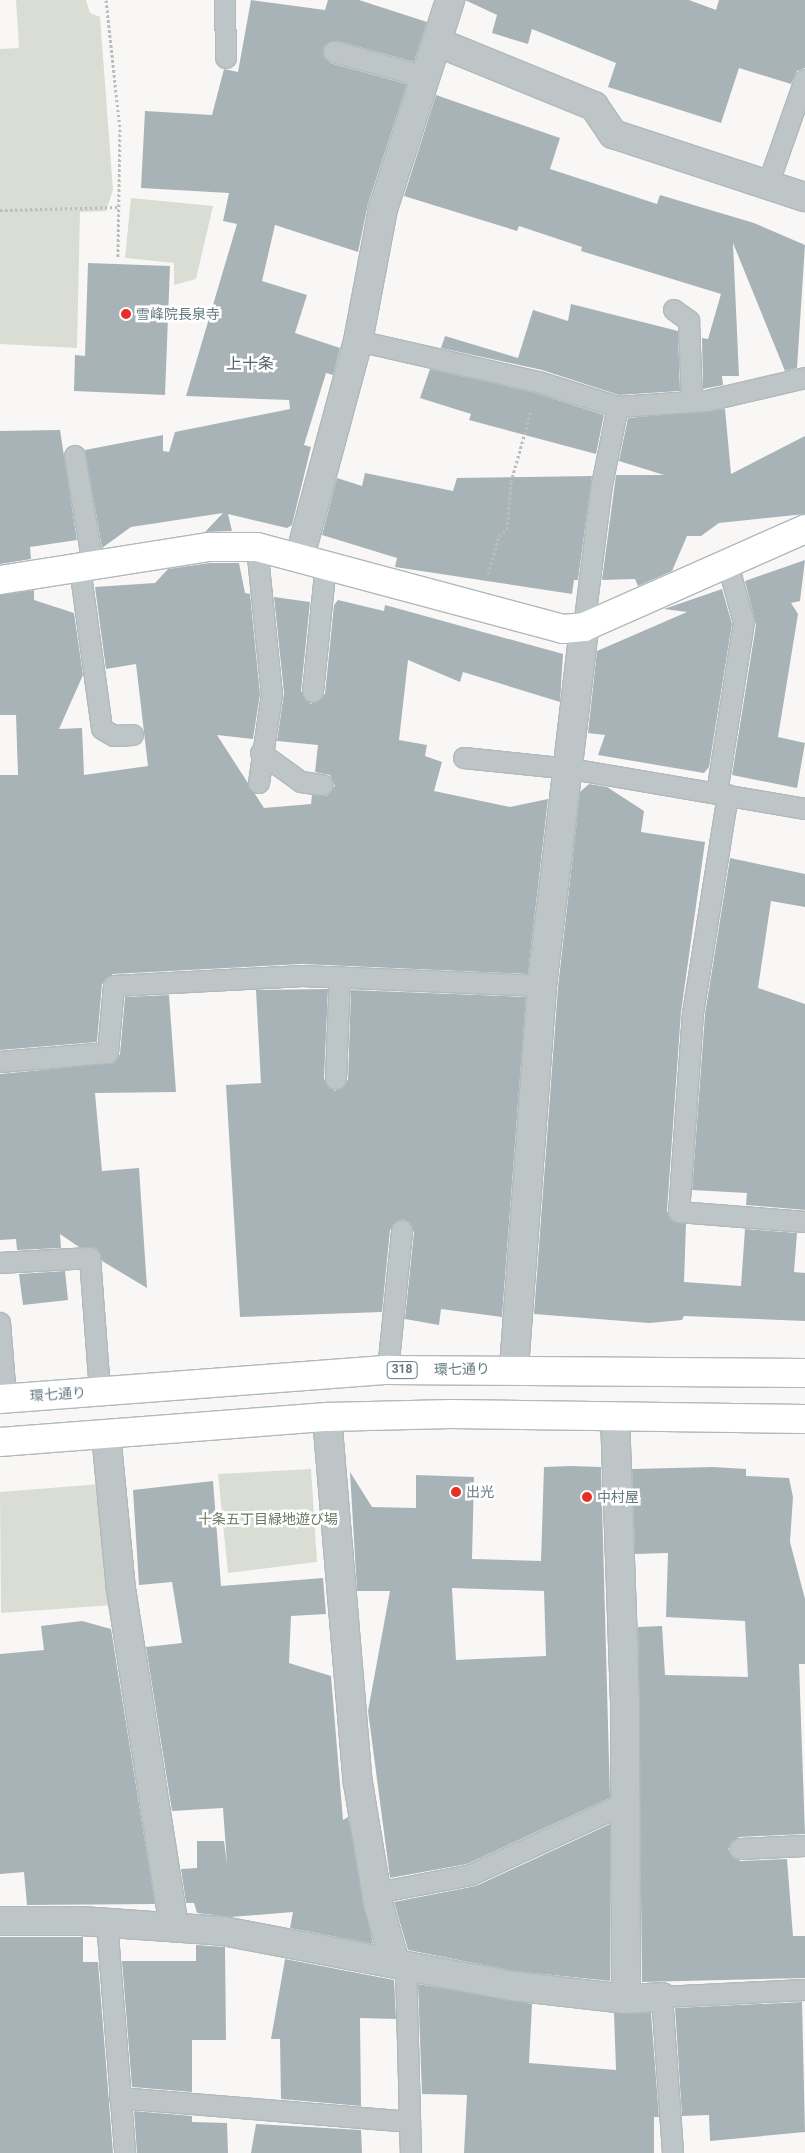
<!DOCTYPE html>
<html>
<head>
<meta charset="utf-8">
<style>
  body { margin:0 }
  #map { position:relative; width:805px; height:2153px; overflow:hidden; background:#f8f7f5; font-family:Roboto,"Noto Sans JP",sans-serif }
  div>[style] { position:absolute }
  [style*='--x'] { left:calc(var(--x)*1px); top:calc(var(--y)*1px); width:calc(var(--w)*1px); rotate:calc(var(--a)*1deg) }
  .green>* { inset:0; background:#d9ddd4 }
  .building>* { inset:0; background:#a8b3b7 }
  .path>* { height:3px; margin-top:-1.5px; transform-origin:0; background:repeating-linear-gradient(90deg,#b8bdbf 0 2.5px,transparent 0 5px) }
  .roads { filter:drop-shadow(1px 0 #b0b9bc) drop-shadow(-1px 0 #b0b9bc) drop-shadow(0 1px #b0b9bc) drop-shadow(0 -1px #b0b9bc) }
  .lane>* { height:20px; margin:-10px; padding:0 10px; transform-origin:10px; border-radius:10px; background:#bec5c7 }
  .street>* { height:28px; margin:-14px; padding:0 14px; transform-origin:14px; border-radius:14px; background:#bec5c7 }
  .secondary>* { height:28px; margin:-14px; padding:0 14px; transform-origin:14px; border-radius:14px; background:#fff }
  .primary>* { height:28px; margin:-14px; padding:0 14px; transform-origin:14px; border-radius:14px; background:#fff }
  .dots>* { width:14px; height:14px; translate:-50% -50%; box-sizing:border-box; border:2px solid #fff; border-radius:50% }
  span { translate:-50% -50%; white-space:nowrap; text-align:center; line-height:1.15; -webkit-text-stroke:5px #fff; paint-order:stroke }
  .shield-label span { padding:1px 4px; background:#fff; border:1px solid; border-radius:4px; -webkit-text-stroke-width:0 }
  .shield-label { font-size:12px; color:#627981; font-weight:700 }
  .poi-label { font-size:14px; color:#627981 }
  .left { translate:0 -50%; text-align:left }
  .street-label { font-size:14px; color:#627981 }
  .park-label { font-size:14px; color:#697961 }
  .quarter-label { font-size:16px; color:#54656c }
</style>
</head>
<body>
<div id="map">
  <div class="green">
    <i style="clip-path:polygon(16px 0,86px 0,90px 13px,100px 17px,113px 190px,106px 211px,80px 212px,77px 348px,0 344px,0 49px,19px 48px)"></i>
    <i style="clip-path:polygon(131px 198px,213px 206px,196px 279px,174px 285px,174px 263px,125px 258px)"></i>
    <i style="clip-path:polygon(311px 1469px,317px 1562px,228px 1573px,218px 1474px)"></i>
    <i style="clip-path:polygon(101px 1484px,113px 1605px,1px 1613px,0 1492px)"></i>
  </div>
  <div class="building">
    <i style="clip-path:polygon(251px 0,325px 10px,328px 0,359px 0,427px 22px,414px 62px,337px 41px,323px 48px,330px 63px,407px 84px,368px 204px,358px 252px,275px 225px,262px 281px,307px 295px,295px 333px,340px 348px,333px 375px,326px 373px,304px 445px,311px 447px,292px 525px,287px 528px,228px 514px,232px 531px,205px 532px,223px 513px,131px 527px,102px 548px,85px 450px,163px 435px,163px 451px,169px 452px,175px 432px,290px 409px,289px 400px,186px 396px,237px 224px,223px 221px,229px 193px,141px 188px,145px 111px,212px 115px,224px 69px,238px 72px)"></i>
    <i style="clip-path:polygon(465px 0,689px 0,716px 10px,719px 0,805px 0,805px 68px,797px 71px,791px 84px,739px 68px,721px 123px,608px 87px,616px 63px,532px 29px,528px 44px,492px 33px,497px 15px)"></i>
    <i style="clip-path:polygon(436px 95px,560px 138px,550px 169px,657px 204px,660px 195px,754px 223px,805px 245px,797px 368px,785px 371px,733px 243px,739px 376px,722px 376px,723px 385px,703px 389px,702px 338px,708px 339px,721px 294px,581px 251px,582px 247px,519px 226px,517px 231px,404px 196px)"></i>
    <i style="clip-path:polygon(88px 263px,170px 266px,165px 395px,74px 391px,75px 355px,85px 356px)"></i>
    <i style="clip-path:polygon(571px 304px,678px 331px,680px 391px,619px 395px,542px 370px,441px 348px,445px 336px,518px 358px,533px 310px,568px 321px)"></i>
    <i style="clip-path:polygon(430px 369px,536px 393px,604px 415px,596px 454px,469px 420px,471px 414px,420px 398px)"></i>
    <i style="clip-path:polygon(725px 409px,731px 474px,805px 436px,805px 514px,719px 523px,701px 536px,687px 536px,672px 571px,638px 586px,635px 579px,602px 580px,616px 475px,664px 475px,619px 461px,628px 418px)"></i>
    <i style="clip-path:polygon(60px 430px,77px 540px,30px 547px,31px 559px,0 564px,0 431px)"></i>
    <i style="clip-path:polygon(365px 473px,453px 491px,457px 478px,592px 476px,578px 580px,574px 580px,572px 594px,395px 567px,397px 558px,322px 535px,337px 478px,362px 486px)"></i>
    <i style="clip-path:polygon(805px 560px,800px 601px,791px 603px,798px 614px,778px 737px,805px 743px,797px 788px,732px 775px,756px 625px,745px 581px)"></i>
    <i style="clip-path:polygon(210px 563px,239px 563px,245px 593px,250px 594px,260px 694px,253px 739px,217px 735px,264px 808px,311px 804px,312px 795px,327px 796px,335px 786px,330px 775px,315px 772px,318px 745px,277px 741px,284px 693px,274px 597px,310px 602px,301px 691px,311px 704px,325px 694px,334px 605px,338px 600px,384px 611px,385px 605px,563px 654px,560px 702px,463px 672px,460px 682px,408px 660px,399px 740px,427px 745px,425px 756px,442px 762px,434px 791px,510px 807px,548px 799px,528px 974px,302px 964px,113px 974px,102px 984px,97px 1042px,0 1050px,0 775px,18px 775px,16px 715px,0 715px,0 595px,34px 590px,34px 600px,74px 613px,83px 675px,59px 729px,82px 728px,84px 775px,148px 766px,136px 664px,106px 669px,95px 587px,155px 583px,168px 569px)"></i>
    <i style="clip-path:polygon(722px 589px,732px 624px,709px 767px,704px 773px,598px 755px,605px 735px,588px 733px,597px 651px,687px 612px,664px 609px)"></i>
    <i style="clip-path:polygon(589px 784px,607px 787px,644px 811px,641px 832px,705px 842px,681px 1012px,667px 1211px,672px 1221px,686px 1224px,684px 1282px,741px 1286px,745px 1229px,797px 1233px,794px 1272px,805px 1273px,805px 1321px,684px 1316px,682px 1320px,649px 1323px,534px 1314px,558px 987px,580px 792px)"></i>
    <i style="clip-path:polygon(730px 858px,805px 874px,805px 907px,771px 901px,758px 988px,805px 1004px,805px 1210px,746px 1205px,747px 1193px,692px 1190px,705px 1014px)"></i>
    <i style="clip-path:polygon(328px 989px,324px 1079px,335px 1091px,348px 1080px,351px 990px,526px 997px,502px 1317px,441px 1309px,439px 1325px,405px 1319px,414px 1232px,403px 1219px,390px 1230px,382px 1312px,240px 1317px,226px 1085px,261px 1083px,256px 990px)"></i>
    <i style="clip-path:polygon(169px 995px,176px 1092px,95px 1093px,102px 1171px,139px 1168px,147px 1288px,102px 1261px,96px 1248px,79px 1247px,60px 1234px,61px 1248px,17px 1250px,16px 1239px,0 1240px,0 1074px,114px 1063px,120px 1054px,125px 997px)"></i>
    <i style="clip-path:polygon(65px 1271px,68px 1300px,23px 1305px,19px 1274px)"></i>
    <i style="clip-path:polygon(evenodd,571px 1466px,601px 1467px,610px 1798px,467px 1864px,390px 1878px,368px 1711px,390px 1591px,357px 1591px,350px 1472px,372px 1507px,416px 1508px,416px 1475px,474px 1477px,472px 1559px,541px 1561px,544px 1467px,571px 1466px,452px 1588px,544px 1591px,546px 1656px,456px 1660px,452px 1588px)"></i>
    <i style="clip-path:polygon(713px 1467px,746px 1469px,746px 1476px,789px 1478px,793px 1497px,790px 1542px,805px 1599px,805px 1664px,799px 1664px,805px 1834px,739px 1837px,728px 1849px,740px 1861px,787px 1859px,793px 1936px,805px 1936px,805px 1978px,642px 1982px,638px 1627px,662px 1626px,665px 1675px,748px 1677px,745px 1621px,666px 1617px,668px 1553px,635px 1554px,632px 1469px)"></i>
    <i style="clip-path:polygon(213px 1481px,221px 1586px,323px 1578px,326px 1614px,291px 1616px,289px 1663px,331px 1676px,343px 1820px,348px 1817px,373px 1944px,290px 1928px,293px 1912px,231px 1917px,197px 1913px,194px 1903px,186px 1903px,181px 1869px,197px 1868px,197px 1841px,224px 1841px,227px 1865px,223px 1808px,172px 1811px,146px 1647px,182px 1643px,172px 1582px,139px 1585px,133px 1490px)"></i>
    <i style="clip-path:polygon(82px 1621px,111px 1629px,155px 1904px,27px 1905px,24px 1872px,0 1874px,0 1654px,44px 1650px,41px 1626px)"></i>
    <i style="clip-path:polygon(610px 1824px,610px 1981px,514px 1971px,408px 1950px,394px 1902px,476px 1886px)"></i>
    <i style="clip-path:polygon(0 1937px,83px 1937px,83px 1962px,98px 1962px,113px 2153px,0 2153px)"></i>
    <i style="clip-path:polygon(196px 1945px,225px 1947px,226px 2040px,192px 2040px,192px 2092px,132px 2087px,122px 1961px,196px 1961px)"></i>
    <i style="clip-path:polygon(285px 1959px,394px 1980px,396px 2019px,360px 2018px,361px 2106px,281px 2099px,280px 2039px,271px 2039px)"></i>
    <i style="clip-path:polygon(418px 1984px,532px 2004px,529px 2063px,616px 2070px,614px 2013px,651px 2013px,659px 2117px,654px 2117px,654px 2153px,464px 2153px,467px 2095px,422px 2094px)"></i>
    <i style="clip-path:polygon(802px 2002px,805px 2132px,710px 2141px,709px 2115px,682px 2116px,675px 2008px)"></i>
    <i style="clip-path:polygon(134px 2111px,192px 2116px,192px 2122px,227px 2123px,228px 2153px,137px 2153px)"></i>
    <i style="clip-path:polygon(256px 2124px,361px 2130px,362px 2153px,251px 2153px)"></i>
  </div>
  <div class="path">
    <i style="--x:106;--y:0;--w:130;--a:83.8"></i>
    <i style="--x:120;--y:129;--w:129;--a:90.9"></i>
    <i style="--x:0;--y:210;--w:119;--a:-1.4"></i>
    <i style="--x:488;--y:574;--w:40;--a:-74"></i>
    <i style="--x:499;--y:536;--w:11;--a:-41"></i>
    <i style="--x:507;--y:529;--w:47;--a:-85.1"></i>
    <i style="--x:511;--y:482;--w:74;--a:-74.3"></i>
  </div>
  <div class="roads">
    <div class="lane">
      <i style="--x:225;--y:0;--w:58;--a:89"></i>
      <i style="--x:334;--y:52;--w:94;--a:15.4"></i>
      <i style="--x:768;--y:185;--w:111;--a:-70.6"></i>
      <i style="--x:674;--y:310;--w:19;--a:36"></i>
      <i style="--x:689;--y:321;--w:81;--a:87.9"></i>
      <i style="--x:358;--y:341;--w:186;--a:12.8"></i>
      <i style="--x:539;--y:382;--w:83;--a:17.6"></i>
      <i style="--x:618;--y:407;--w:89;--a:-3.9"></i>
      <i style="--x:707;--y:401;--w:101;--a:-13.2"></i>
      <i style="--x:75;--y:456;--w:110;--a:80.6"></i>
      <i style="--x:257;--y:547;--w:148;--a:84.2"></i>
      <i style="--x:272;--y:694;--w:90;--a:98.3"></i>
      <i style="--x:80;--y:568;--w:162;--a:82.2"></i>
      <i style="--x:102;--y:729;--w:14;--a:30"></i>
      <i style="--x:114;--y:736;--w:19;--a:-3"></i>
      <i style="--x:584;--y:627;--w:143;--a:-82.8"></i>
      <i style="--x:602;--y:485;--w:80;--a:-78.4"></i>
      <i style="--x:313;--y:692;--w:129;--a:-84.2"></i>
      <i style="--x:261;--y:753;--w:49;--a:35.9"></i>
      <i style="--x:301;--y:782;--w:22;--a:8"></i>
      <i style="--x:464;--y:758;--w:108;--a:5.9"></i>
      <i style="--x:571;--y:769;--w:237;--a:9.7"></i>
      <i style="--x:717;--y:793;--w:172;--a:-81"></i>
      <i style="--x:744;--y:623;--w:61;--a:-105.2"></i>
      <i style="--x:728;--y:795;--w:221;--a:99.1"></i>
      <i style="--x:693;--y:1013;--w:199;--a:94"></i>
      <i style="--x:679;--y:1212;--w:126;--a:4.5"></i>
      <i style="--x:0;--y:1062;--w:108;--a:-4.8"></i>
      <i style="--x:108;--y:1053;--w:67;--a:-84.9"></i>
      <i style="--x:114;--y:986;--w:189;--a:-3"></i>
      <i style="--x:303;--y:976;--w:239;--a:2.4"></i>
      <i style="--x:336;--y:1079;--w:102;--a:-87.8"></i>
      <i style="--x:0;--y:1263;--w:90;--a:-3.2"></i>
      <i style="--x:90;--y:1258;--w:133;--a:85.7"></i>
      <i style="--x:0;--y:1323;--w:75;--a:85.4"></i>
      <i style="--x:388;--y:1370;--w:140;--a:-84.2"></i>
      <i style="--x:740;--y:1849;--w:65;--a:-2.6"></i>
      <i style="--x:377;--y:1893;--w:96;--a:-10.8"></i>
      <i style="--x:471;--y:1875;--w:170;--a:-24.8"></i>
      <i style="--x:107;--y:1922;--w:232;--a:85.5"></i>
      <i style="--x:406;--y:1966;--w:187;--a:88.5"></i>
      <i style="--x:120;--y:2098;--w:291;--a:4.7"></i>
      <i style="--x:673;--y:2153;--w:156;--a:-94"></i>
      <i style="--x:662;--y:1997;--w:143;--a:-2.8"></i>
    </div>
    <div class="street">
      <i style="--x:437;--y:42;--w:170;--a:22.2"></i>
      <i style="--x:594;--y:106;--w:34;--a:56"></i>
      <i style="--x:613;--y:134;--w:202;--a:18.2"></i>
      <i style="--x:300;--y:556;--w:223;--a:-74.9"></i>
      <i style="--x:358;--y:341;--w:134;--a:-79.3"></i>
      <i style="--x:383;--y:209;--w:219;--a:-72.2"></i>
      <i style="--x:514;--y:1368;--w:383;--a:-85.8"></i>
      <i style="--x:542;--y:986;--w:361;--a:-83.3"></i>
      <i style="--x:615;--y:1416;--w:292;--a:88"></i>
      <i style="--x:625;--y:1708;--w:291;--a:89.8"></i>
      <i style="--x:327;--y:1417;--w:367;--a:85.2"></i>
      <i style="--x:358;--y:1783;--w:122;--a:80.5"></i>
      <i style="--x:378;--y:1903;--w:62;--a:74.2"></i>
      <i style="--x:106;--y:1434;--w:156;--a:84.5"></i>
      <i style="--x:121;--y:1589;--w:342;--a:81.1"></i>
      <i style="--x:0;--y:1921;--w:81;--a:0"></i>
      <i style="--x:81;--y:1921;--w:142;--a:4"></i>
      <i style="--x:223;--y:1931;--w:294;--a:10.8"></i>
      <i style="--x:512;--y:1986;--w:115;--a:6.5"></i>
      <i style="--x:626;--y:1999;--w:36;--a:-3"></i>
    </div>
    <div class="secondary">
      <i style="--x:0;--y:580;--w:212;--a:-9"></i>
      <i style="--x:209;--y:547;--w:48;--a:0"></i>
      <i style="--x:257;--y:547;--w:317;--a:15"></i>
      <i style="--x:563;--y:629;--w:21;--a:-5"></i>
      <i style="--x:584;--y:627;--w:242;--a:-23.9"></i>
    </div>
    <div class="primary">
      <i style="--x:0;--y:1399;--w:389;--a:-4.3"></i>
      <i style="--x:388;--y:1370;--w:417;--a:0.4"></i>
      <i style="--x:0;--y:1442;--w:328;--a:-4.4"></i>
      <i style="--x:327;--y:1417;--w:125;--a:-1.4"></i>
      <i style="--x:452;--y:1414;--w:353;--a:0.8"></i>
    </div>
  </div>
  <div class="dots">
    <i style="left:126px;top:314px;background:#e82f25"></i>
    <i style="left:456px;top:1492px;background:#e82f25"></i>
    <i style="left:587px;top:1497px;background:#e82f25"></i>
  </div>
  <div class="shield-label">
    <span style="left:402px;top:1370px">318</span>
  </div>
  <div class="poi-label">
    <span class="left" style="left:136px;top:314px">雪峰院長泉寺</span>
    <span class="left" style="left:466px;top:1492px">出光</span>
    <span class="left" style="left:597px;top:1497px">中村屋</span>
  </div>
  <div class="street-label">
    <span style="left:462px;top:1369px;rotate:-1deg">環七通り</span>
    <span style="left:58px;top:1394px;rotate:-4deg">環七通り</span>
  </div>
  <div class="park-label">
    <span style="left:268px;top:1519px">十条五丁目緑地遊び場</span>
  </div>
  <div class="quarter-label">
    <span style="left:250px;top:364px">上十条</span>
  </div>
</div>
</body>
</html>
